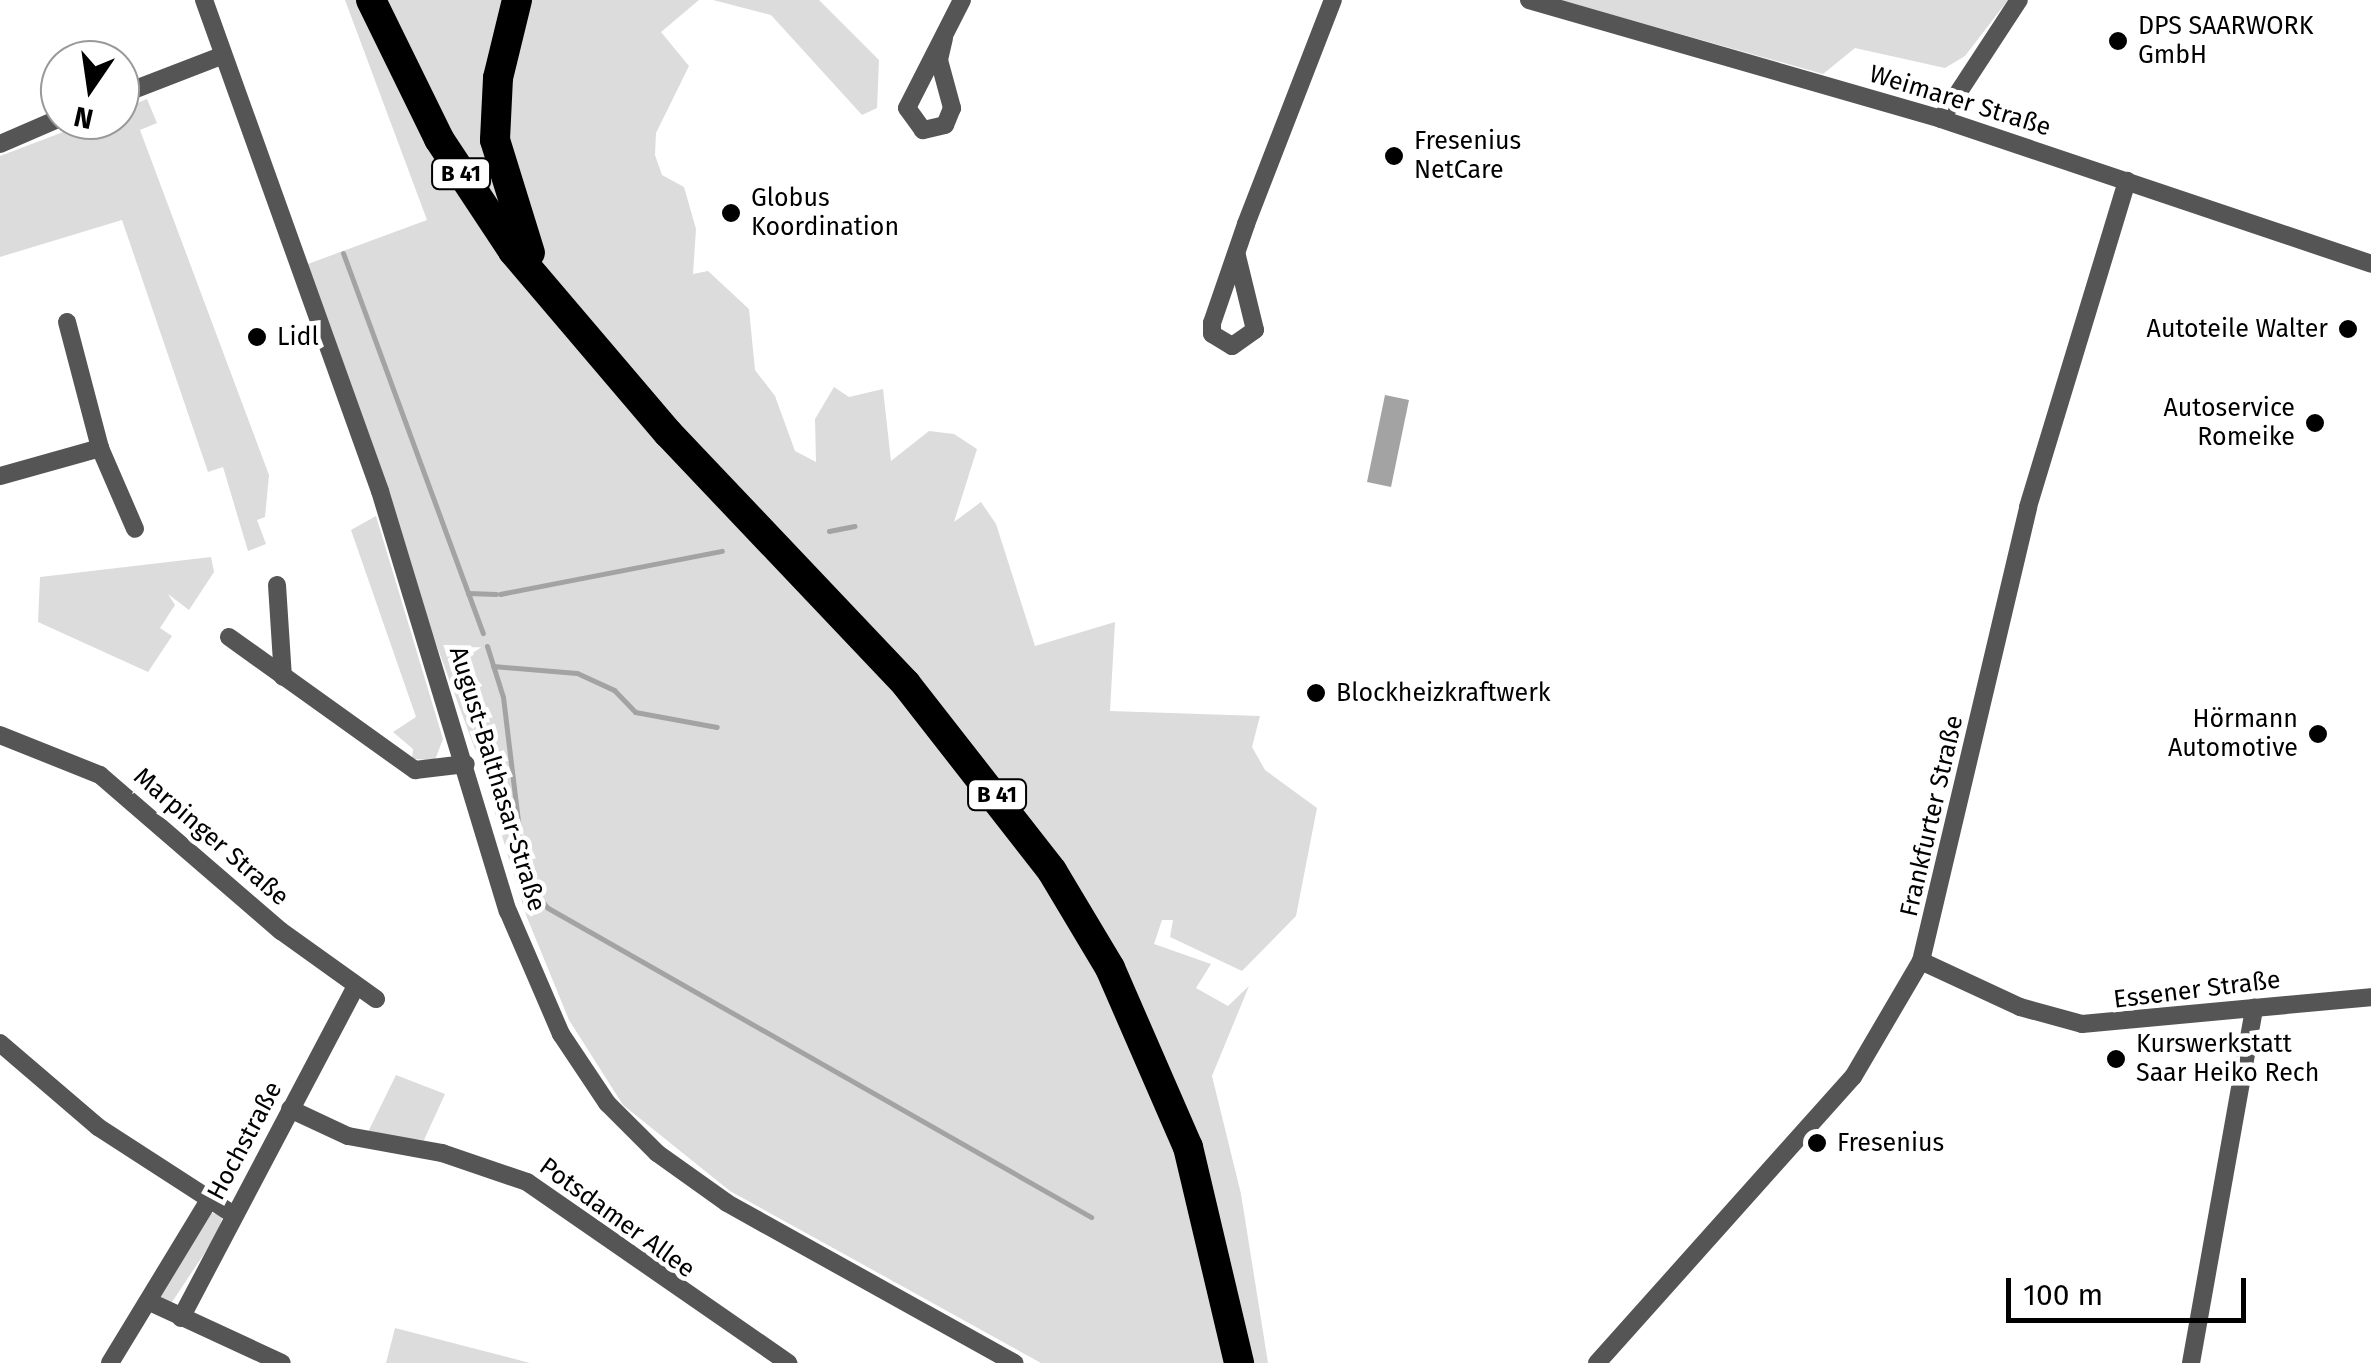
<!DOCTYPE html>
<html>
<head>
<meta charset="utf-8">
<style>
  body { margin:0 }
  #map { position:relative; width:2371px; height:1363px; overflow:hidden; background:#fff; font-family:"Fira Sans",sans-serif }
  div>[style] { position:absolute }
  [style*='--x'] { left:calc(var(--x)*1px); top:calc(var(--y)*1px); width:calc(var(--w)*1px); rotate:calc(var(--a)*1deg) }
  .green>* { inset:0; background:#dcdcdc }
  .water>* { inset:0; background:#a3a3a3 }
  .stream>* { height:5px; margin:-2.5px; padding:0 2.5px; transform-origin:2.5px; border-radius:2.5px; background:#a3a3a3 }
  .street>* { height:18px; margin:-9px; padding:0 9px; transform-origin:9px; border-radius:9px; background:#555 }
  .highway>* { height:30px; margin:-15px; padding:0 15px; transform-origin:15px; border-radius:15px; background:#000 }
  .dots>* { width:28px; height:28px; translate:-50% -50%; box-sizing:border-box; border:5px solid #fff; border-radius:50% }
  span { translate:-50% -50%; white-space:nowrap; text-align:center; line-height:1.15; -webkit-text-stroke:9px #fff; paint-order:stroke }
  .shield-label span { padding:2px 8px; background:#fff; border:2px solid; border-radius:8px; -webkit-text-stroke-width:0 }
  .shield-label { font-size:22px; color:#000; font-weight:700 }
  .poi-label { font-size:25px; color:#000 }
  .left { translate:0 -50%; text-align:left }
  .right { translate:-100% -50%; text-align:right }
  .street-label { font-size:25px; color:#000 }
  .north { position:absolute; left:40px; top:40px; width:100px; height:100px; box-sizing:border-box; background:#fff; border:2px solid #999; border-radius:50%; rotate:193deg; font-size:28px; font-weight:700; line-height:40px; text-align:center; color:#000 }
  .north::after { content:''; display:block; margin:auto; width:35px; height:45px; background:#000; clip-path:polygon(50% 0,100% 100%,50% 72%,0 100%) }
  .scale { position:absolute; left:2006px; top:1278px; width:240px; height:45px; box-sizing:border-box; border:5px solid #000; border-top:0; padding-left:12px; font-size:30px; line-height:35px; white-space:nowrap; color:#000; -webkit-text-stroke:8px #fff; paint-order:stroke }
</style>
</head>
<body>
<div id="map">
  <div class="green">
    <i style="clip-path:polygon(345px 0,699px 0,661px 32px,689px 66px,656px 133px,655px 155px,662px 175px,684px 187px,696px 229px,693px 274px,708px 271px,749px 309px,755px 370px,775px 396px,795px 451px,816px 462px,815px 419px,834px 387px,849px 397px,883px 389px,891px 461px,929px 431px,954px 434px,977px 449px,954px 522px,981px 502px,996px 524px,1035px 646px,1115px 622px,1110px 711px,1260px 716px,1252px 747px,1265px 770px,1317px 808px,1296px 916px,1242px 971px,1170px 937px,1173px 920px,1162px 920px,1154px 944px,1211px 964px,1196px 988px,1228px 1006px,1249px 986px,1212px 1076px,1241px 1194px,1268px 1363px,1041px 1363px,730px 1191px,623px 1105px,569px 1020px,526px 915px,479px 760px,297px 268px,427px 220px)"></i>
    <i style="clip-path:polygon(713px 0,819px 0,879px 60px,877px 108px,862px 115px,771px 15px)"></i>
    <i style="clip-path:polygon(1560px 0,2008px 0,1965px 56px,1945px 68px,1855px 48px,1823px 74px)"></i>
    <i style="clip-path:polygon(147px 99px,157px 123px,140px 130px,269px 475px,265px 517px,257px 520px,266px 544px,248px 551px,223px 467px,208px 472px,122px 220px,0 257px,0 156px,95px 120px,120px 120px,120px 110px)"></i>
    <i style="clip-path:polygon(376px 516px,443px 739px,435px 760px,412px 759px,413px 749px,393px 732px,416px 717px,351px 530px)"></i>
    <i style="clip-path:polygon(211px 557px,214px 572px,189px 610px,168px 594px,175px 605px,160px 628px,172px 636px,148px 672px,38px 622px,40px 577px)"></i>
    <i style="clip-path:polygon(396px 1075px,445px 1094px,424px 1140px,367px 1134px)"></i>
    <i style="clip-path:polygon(212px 1213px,223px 1216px,216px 1236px,170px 1305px,160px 1296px)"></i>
    <i style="clip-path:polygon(395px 1328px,530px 1363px,386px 1363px)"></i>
  </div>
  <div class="water">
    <i style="clip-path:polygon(1385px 395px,1409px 400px,1391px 487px,1367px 482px)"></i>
  </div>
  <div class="stream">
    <i style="--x:343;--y:253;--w:405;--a:69.8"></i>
    <i style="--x:829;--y:531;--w:26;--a:-11"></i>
    <i style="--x:468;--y:593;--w:28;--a:2"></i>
    <i style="--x:500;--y:594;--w:226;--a:-11"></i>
    <i style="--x:487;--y:646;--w:53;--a:72.6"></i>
    <i style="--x:503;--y:697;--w:184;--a:83.1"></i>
    <i style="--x:525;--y:880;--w:36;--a:51"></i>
    <i style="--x:548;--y:908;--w:625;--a:29.64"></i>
    <i style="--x:493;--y:666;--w:84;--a:4.8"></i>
    <i style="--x:577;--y:673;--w:41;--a:24.7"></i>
    <i style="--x:614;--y:690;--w:30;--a:46"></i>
    <i style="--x:635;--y:712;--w:83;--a:10.4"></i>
  </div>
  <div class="street">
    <i style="--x:204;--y:0;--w:522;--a:70.28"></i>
    <i style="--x:380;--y:491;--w:439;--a:73.1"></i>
    <i style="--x:508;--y:911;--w:134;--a:66.7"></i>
    <i style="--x:561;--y:1034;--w:83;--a:56.3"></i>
    <i style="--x:607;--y:1103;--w:71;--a:45"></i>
    <i style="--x:657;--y:1153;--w:86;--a:35.5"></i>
    <i style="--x:727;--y:1203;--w:329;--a:29.1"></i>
    <i style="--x:1529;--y:0;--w:429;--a:16.1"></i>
    <i style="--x:1941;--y:119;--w:454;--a:18.6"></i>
    <i style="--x:944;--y:38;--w:23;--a:103"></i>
    <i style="--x:939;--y:60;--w:50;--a:74.8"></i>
    <i style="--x:952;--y:108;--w:18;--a:112"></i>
    <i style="--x:945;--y:125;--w:23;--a:167"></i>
    <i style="--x:923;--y:130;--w:27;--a:-126"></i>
    <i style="--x:907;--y:108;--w:121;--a:-63"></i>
    <i style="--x:120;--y:95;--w:108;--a:-21.1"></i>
    <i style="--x:1941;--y:119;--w:142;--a:-56.8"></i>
    <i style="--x:0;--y:144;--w:65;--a:-23.4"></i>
    <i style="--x:1237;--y:256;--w:76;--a:76.3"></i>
    <i style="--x:1255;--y:330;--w:28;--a:145"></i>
    <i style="--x:1232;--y:346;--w:23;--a:-149"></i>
    <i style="--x:1212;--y:334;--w:11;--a:-90"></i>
    <i style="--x:1212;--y:323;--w:105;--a:-71"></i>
    <i style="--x:1246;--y:224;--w:240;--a:-68.8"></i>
    <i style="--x:67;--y:322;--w:130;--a:75.3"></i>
    <i style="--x:100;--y:448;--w:88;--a:66.6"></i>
    <i style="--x:0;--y:476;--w:104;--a:-15.6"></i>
    <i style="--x:277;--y:585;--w:92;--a:86.3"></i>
    <i style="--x:229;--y:637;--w:229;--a:35.6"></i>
    <i style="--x:415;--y:770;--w:51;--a:-6.7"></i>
    <i style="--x:0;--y:735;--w:108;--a:21.8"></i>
    <i style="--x:100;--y:775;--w:239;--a:40.8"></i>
    <i style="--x:281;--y:931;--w:117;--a:35.6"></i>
    <i style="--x:1921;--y:961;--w:109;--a:24.9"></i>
    <i style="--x:2020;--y:1007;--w:64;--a:15.3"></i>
    <i style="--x:2082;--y:1024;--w:290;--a:-5.3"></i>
    <i style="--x:0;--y:1043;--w:129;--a:40.6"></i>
    <i style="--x:98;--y:1127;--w:162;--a:32.9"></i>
    <i style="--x:290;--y:1109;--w:64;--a:25"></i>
    <i style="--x:348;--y:1136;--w:96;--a:10.3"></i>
    <i style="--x:442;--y:1153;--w:90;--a:18.8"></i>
    <i style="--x:527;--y:1182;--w:318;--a:34.7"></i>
    <i style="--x:150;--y:1302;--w:145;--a:24.8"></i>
    <i style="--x:181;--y:1318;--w:373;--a:-62.2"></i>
    <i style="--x:110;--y:1363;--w:191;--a:-58.7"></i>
    <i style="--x:1597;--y:1363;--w:384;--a:-48.2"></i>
    <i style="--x:1853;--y:1077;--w:134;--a:-59.6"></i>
    <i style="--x:1921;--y:961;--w:466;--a:-76.7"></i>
    <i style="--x:2028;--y:507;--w:341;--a:-73.1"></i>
    <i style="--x:2191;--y:1363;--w:361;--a:-79.9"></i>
  </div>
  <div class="highway">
    <i style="--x:371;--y:0;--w:155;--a:63.9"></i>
    <i style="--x:439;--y:139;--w:134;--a:56.5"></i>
    <i style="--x:513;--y:251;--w:239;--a:49.6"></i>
    <i style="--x:668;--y:433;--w:346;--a:46.5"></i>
    <i style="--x:906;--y:684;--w:237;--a:52"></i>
    <i style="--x:1052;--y:871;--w:113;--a:59.1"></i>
    <i style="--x:1110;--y:968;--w:195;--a:66.5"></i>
    <i style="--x:1188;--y:1147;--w:222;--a:76.7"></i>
    <i style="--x:517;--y:0;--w:80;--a:103.7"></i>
    <i style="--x:498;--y:78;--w:62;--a:92.8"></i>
    <i style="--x:495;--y:140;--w:118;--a:72.8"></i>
  </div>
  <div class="dots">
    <i style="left:2118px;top:41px;background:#000"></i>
    <i style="left:1394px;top:156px;background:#000"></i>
    <i style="left:731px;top:213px;background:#000"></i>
    <i style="left:2348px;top:329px;background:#000"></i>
    <i style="left:257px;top:337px;background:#000"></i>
    <i style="left:2315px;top:423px;background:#000"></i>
    <i style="left:1316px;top:693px;background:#000"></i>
    <i style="left:2318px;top:734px;background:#000"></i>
    <i style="left:2116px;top:1059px;background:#000"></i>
    <i style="left:1817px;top:1143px;background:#000"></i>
  </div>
  <div class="shield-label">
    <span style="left:461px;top:174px">B 41</span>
    <span style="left:997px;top:795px">B 41</span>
  </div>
  <div class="poi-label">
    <span class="left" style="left:2138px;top:41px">DPS SAARWORK<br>GmbH</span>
    <span class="left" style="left:1414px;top:156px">Fresenius<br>NetCare</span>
    <span class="left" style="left:751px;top:213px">Globus<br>Koordination</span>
    <span class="right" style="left:2328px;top:329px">Autoteile Walter</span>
    <span class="left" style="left:277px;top:337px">Lidl</span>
    <span class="right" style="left:2295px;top:423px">Autoservice<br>Romeike</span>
    <span class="left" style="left:1336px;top:693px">Blockheizkraftwerk</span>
    <span class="right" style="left:2298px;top:734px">Hörmann<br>Automotive</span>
    <span class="left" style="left:2136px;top:1059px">Kurswerkstatt<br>Saar Heiko Rech</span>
    <span class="left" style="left:1837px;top:1143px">Fresenius</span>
  </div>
  <div class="street-label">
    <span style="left:1960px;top:101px;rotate:17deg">Weimarer Straße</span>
    <span style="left:497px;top:779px;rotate:73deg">August-Balthasar-Straße</span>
    <span style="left:1932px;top:816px;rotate:-77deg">Frankfurter Straße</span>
    <span style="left:211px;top:837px;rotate:41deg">Marpinger Straße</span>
    <span style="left:2197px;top:990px;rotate:-7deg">Essener Straße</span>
    <span style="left:245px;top:1141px;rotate:-62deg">Hochstraße</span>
    <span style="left:617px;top:1218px;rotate:36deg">Potsdamer Allee</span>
  </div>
  <div class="north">N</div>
  <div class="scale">100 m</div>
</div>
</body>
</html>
